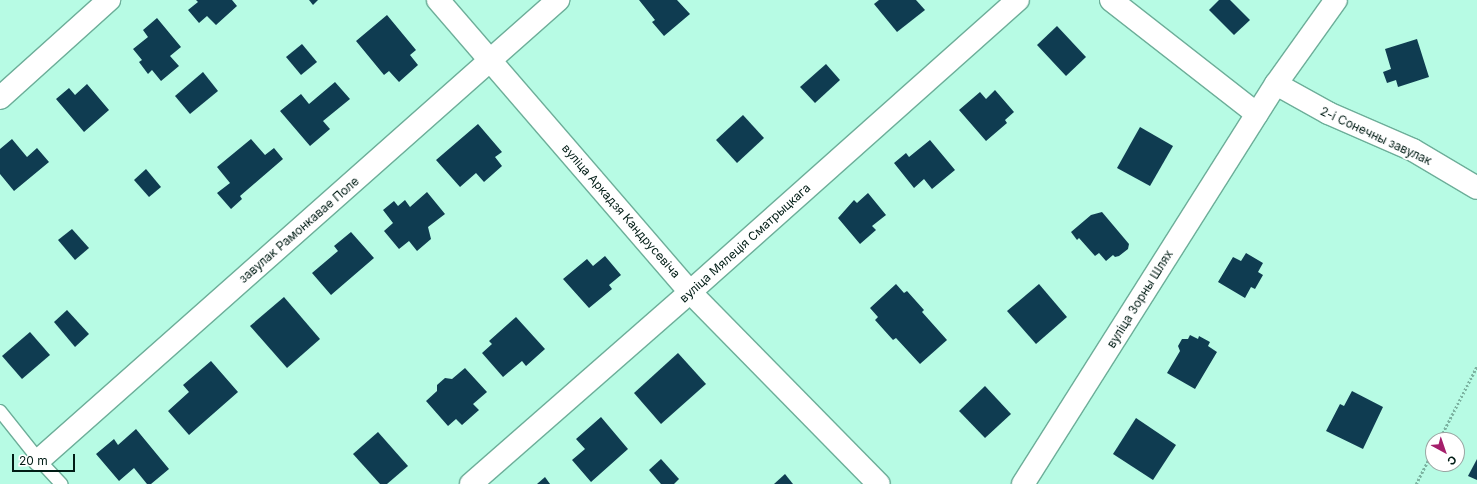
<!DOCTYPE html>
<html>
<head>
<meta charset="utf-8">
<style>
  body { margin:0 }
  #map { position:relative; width:1477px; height:484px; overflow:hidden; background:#b7fbe4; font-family:Inter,sans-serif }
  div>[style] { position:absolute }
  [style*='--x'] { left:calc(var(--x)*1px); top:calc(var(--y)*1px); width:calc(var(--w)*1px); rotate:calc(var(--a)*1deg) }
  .building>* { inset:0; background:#0f3c51 }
  .path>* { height:2.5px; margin-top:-1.25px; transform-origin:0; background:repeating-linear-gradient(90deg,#7cb3a1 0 2px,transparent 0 4px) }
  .roads { filter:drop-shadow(1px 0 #6dae99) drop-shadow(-1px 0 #6dae99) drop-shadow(0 1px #6dae99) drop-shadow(0 -1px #6dae99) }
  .service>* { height:12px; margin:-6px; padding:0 6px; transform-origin:6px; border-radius:6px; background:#fff }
  .minor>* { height:22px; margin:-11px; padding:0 11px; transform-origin:11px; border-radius:11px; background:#fff }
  span { translate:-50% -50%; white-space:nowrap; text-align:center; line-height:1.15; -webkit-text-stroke:4px #fff; paint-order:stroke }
  .street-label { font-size:12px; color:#011c15 }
  .north { position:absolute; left:1425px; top:432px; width:40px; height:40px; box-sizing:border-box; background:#fff; border:1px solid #99a4a1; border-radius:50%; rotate:140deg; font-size:11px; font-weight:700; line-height:16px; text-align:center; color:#011c15 }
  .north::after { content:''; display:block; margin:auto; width:14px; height:18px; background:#a51f6b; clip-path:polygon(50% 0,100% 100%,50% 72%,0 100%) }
  .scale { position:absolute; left:12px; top:454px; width:63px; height:18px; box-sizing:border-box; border:2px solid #011c15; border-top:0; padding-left:5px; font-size:12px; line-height:14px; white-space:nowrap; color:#011c15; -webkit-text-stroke:3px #fff; paint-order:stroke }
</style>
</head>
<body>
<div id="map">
  <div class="building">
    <i style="clip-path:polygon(196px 0,232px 0,237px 6px,216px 25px,207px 16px,199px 23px,188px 10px,198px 2px)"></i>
    <i style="clip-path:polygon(309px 0,318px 0,313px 5px)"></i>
    <i style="clip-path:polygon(639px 0,677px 0,690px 14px,664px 36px,652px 22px,655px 20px)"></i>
    <i style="clip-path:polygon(879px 0,916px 0,925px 10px,897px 32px,874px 4px)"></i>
    <i style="clip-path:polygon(1219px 0,1230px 0,1250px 20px,1234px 35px,1209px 10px)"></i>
    <i style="clip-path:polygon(387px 15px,416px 50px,410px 55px,418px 65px,399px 82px,389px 71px,384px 75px,356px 41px)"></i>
    <i style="clip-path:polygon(157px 18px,181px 47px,170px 56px,179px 66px,161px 81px,152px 70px,148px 74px,139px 62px,142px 60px,133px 49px,148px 37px,143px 30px)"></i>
    <i style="clip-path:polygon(1057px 26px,1086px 57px,1066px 76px,1037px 45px)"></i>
    <i style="clip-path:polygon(1417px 39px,1429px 77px,1398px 87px,1396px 80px,1387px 83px,1383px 72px,1391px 69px,1385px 49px)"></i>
    <i style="clip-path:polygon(302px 44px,317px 62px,301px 75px,286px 57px)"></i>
    <i style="clip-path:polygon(826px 64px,840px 80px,815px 103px,800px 87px)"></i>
    <i style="clip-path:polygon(203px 72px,218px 91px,190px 114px,175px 96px)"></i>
    <i style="clip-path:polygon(335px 82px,350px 99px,323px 121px,330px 129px,310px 146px,280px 111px,301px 94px,309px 104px)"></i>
    <i style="clip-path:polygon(87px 84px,109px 110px,84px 132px,56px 99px,69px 88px,75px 95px)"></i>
    <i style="clip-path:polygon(995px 90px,1014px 112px,1005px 120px,1007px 123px,986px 141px,959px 110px,980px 92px,986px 99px)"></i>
    <i style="clip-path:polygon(743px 115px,764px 138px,737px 163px,716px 140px)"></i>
    <i style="clip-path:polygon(478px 124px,502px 152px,495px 157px,502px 166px,484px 182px,476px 173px,460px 187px,436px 160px)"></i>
    <i style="clip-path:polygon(1140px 127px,1173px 146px,1150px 186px,1117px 168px)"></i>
    <i style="clip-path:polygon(12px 139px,27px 157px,37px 148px,49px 162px,14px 191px,0 174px,0 149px)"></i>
    <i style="clip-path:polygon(251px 139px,265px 155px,274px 148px,283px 159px,240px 196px,242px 199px,231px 209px,217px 193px,230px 183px,217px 167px)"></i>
    <i style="clip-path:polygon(930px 140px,955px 170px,932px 189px,924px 179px,914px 188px,894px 163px,906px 153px,909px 157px)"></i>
    <i style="clip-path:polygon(146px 169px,161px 187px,149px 197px,134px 180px)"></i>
    <i style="clip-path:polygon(427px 192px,445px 214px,428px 227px,431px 239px,417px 251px,409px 241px,399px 249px,384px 231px,393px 223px,383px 210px,394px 201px,398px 206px,405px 200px,410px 207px)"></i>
    <i style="clip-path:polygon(868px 193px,886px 215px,872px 226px,876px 230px,860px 244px,838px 218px,854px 200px,857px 203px)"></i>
    <i style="clip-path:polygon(1102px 212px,1129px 244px,1128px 249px,1119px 256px,1115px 257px,1113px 255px,1106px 261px,1099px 253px,1095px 256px,1079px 238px,1077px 240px,1071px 232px,1091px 215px)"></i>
    <i style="clip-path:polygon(72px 229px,89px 248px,75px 260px,58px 240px)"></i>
    <i style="clip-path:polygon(351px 232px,374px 258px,331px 295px,312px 273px,338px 251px,334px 246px)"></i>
    <i style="clip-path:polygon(1246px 253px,1263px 263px,1258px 272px,1263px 275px,1255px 289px,1251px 287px,1245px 298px,1218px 282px,1233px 257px,1241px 261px)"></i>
    <i style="clip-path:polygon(605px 256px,621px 275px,609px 285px,612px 289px,589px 308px,563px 279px,587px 259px,593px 266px)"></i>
    <i style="clip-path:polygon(896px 284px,904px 293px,907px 291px,924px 310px,922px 312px,947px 340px,920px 364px,896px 338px,893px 340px,875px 320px,878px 317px,870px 308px)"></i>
    <i style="clip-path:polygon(1039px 284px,1067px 317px,1036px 344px,1007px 311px)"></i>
    <i style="clip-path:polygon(284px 297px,320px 339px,287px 368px,250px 326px)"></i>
    <i style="clip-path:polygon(67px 310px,89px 334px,75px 347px,54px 322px)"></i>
    <i style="clip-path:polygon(516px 317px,545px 349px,526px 366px,522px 361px,503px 377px,482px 353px,492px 344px,489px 341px)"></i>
    <i style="clip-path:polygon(30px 332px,50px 355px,22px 379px,2px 356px)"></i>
    <i style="clip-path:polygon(1190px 335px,1198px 339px,1199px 336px,1210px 342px,1208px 346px,1217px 352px,1195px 389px,1167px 373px,1180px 351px,1178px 346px,1182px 339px,1188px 339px)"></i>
    <i style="clip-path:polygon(678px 353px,706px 384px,661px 424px,634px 393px)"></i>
    <i style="clip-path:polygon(211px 361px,238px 392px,189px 435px,168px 411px,189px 392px,183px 385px)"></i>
    <i style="clip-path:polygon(465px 368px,487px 392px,473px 404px,479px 410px,462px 425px,456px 419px,448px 426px,426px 401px,437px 391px,437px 385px,445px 378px,452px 379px)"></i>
    <i style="clip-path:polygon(985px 386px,1011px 414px,985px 438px,959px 411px)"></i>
    <i style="clip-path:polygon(1352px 391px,1383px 407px,1363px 449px,1326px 431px,1340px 404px,1344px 406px)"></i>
    <i style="clip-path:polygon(601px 417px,628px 449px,591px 482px,572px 460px,585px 449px,576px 439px)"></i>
    <i style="clip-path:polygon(1136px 418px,1176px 445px,1153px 480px,1113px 454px)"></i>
    <i style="clip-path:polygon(136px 429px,169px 469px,151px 484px,147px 484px,134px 468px,119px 481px,96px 454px,114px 439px,118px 445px)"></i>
    <i style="clip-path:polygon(378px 432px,408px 466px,387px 484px,380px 484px,353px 454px)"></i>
    <i style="clip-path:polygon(661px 459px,679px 479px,674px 484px,661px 484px,649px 470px)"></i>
    <i style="clip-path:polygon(1477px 459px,1477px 480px,1468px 476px)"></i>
    <i style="clip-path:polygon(785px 474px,793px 484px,774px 484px)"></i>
    <i style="clip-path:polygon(545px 477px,550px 484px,537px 484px)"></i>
  </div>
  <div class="path">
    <i style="--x:1439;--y:440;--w:83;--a:-62.8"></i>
    <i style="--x:1416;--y:484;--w:37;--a:-63"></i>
  </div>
  <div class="roads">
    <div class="service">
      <i style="--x:0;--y:411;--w:63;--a:51.5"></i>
      <i style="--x:39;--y:460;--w:33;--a:47"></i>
    </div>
    <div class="minor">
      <i style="--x:438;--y:0;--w:386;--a:49.2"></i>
      <i style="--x:690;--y:292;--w:269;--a:45.5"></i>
      <i style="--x:1111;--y:0;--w:185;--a:38"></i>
      <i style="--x:1276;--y:84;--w:60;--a:29.1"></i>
      <i style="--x:1328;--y:113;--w:93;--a:23.5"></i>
      <i style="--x:1413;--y:150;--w:74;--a:30.7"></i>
      <i style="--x:0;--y:98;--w:147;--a:-42"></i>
      <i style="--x:39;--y:460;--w:694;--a:-41.55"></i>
      <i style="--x:471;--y:484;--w:291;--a:-41.2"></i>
      <i style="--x:690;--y:292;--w:439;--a:-41.7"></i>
      <i style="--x:1023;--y:484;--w:473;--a:-57.7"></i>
      <i style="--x:1276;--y:84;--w:103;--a:-54.5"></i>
    </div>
  </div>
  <div class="street-label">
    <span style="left:1376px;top:136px;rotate:25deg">2-і Сонечны завулак</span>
    <span style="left:621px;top:211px;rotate:49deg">вуліца Аркадзя Кандрусевіча</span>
    <span style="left:299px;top:230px;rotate:-41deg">завулак Рамонкавае Поле</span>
    <span style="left:745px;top:243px;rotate:-42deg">вуліца Мялеція Сматрыцкага</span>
    <span style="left:1140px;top:299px;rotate:-58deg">вуліца Зорны Шлях</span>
  </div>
  <div class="north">С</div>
  <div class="scale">20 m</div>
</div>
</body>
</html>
